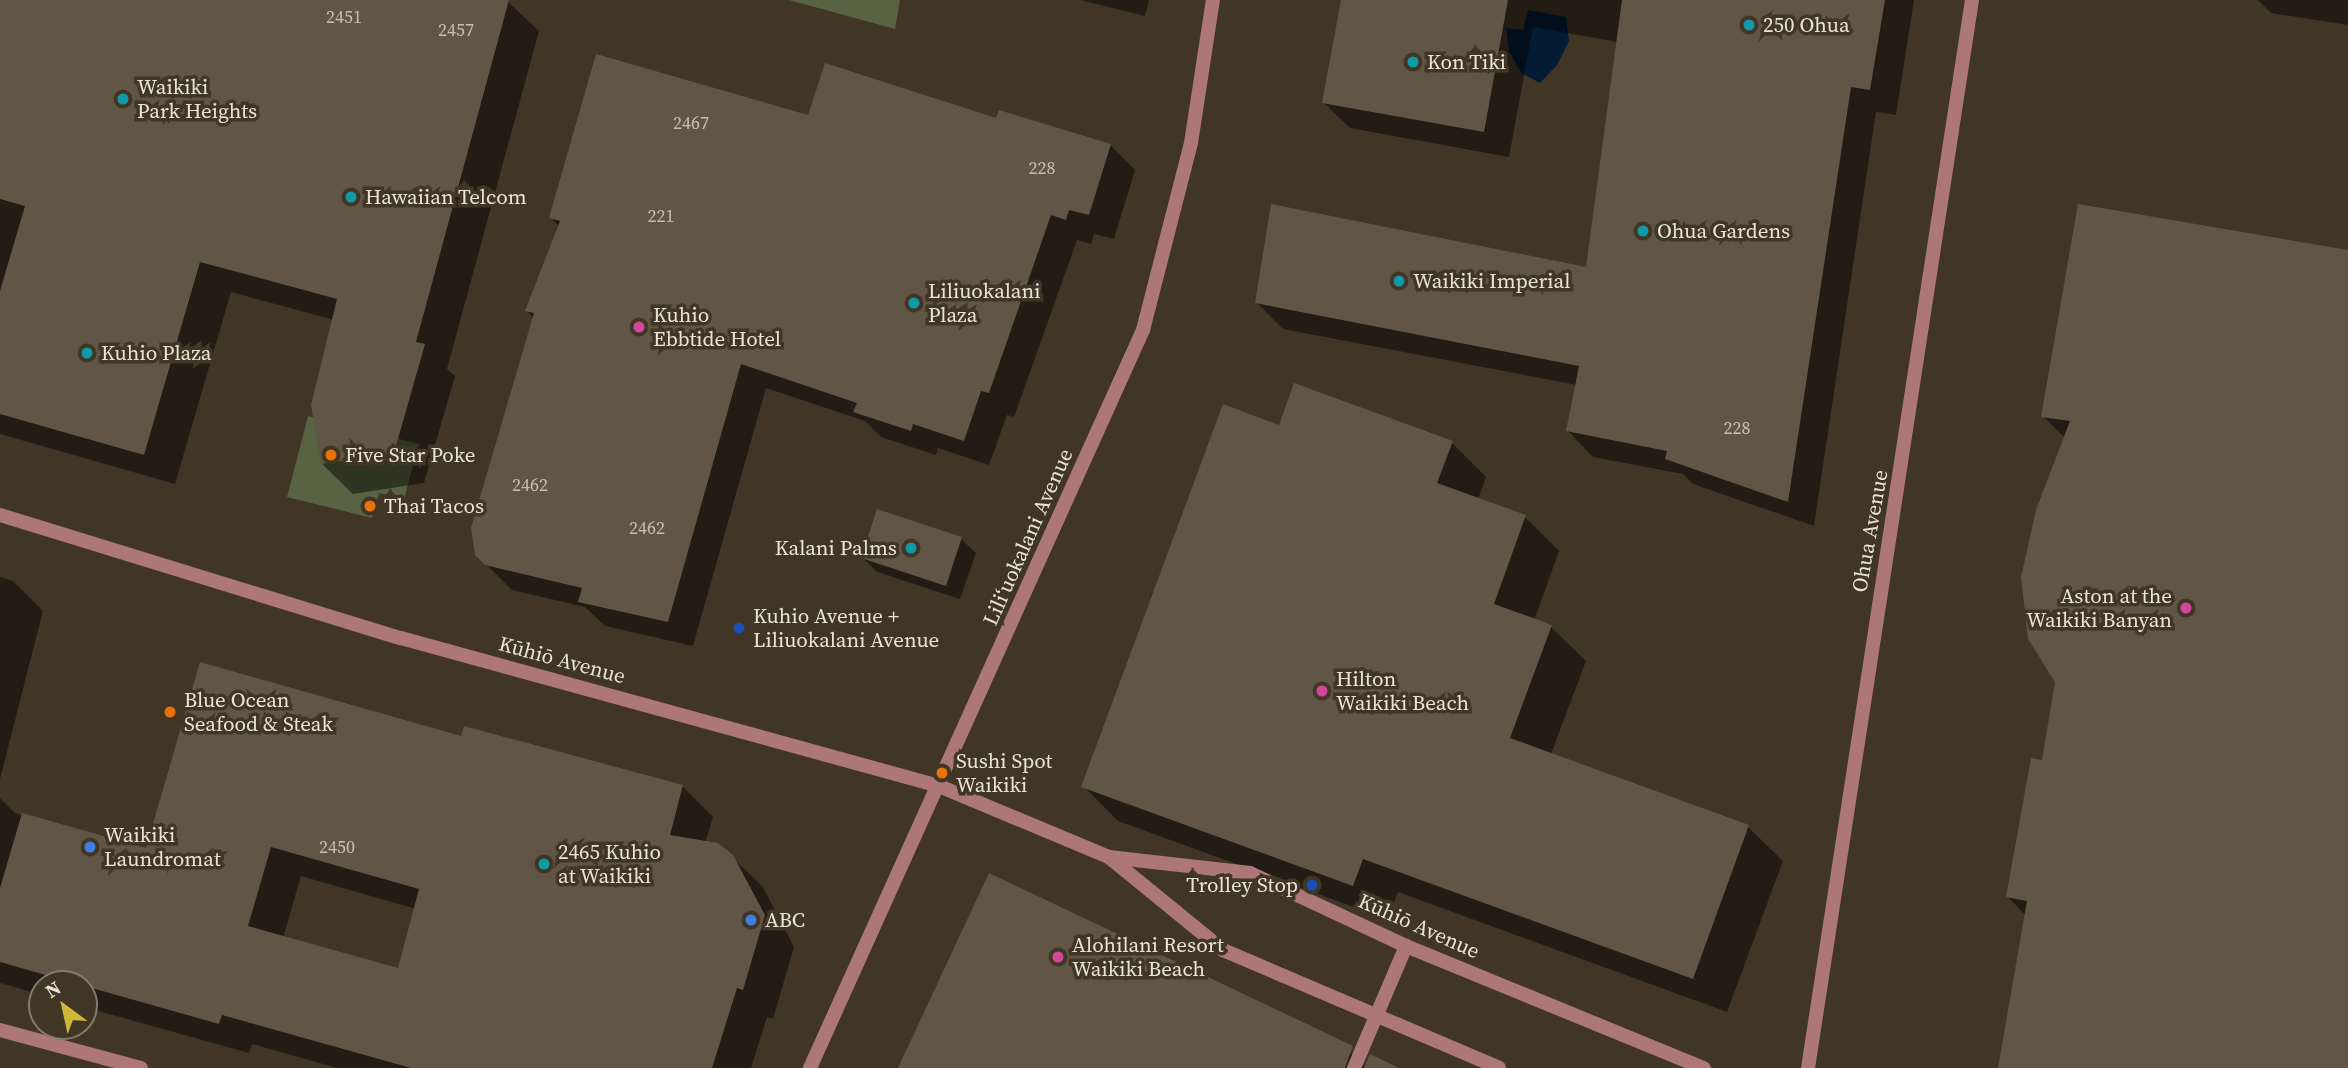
<!DOCTYPE html>
<html>
<head>
<meta charset="utf-8">
<style>
  body { margin:0 }
  #map { position:relative; width:2348px; height:1068px; overflow:hidden; background:#413626; font-family:"Source Serif 4",serif }
  div>[style] { position:absolute }
  [style*='--x'] { left:calc(var(--x)*1px); top:calc(var(--y)*1px); width:calc(var(--w)*1px); rotate:calc(var(--a)*1deg) }
  .green>* { inset:0; background:#586441 }
  .water>* { inset:0; background:#041c33 }
  .shadow>* { inset:0; background:#0007 }
  .building>* { inset:0; background:#615645 }
  .minor>* { height:14px; margin:-7px; padding:0 7px; transform-origin:7px; border-radius:7px; background:#ad7779 }
  .tertiary>* { height:14px; margin:-7px; padding:0 7px; transform-origin:7px; border-radius:7px; background:#ad7779 }
  .dots>* { width:19px; height:19px; translate:-50% -50%; box-sizing:border-box; border:4px solid #413626; border-radius:50% }
  span { translate:-50% -50%; white-space:nowrap; text-align:center; line-height:1.15; -webkit-text-stroke:7px #413626; paint-order:stroke }
  .number-label { font-size:18px; color:#c6bfb3 }
  .number-label span { -webkit-text-stroke-width:0 }
  .poi-label { font-size:21px; color:#e8e2d8 }
  .left { translate:0 -50%; text-align:left }
  .right { translate:-100% -50%; text-align:right }
  .street-label { font-size:21px; color:#e8e2d8 }
  .north { position:absolute; left:28px; top:970px; width:70px; height:70px; box-sizing:border-box; background:#413626; border:2px solid #847b6d; border-radius:50%; rotate:327deg; font-size:19px; font-weight:700; line-height:28px; text-align:center; color:#e8e2d8 }
  .north::after { content:''; display:block; margin:auto; width:24px; height:32px; background:#cfb837; clip-path:polygon(50% 0,100% 100%,50% 72%,0 100%) }
</style>
</head>
<body>
<div id="map">
  <div class="green">
    <i style="clip-path:polygon(789px 0,900px 0,895px 29px)"></i>
    <i style="clip-path:polygon(308px 416px,419px 444px,404px 499px,379px 493px,372px 518px,287px 497px)"></i>
  </div>
  <div class="water">
    <i style="clip-path:polygon(1528px 10px,1566px 17px,1569px 41px,1557px 65px,1540px 83px,1521px 73px,1509px 51px,1506px 28px,1523px 30px)"></i>
  </div>
  <div class="shadow">
    <i style="clip-path:polygon(0 0,506px 0,539px 31px,447px 369px,455px 376px,424px 483px,353px 494px,322px 464px,334px 320px,231px 292px,175px 484px,0 434px)"></i>
    <i style="clip-path:polygon(1080px 0,1149px 0,1145px 16px)"></i>
    <i style="clip-path:polygon(1343px 0,1914px 0,1896px 115px,1876px 112px,1814px 526px,1693px 484px,1683px 474px,1593px 457px,1568px 431px,1577px 385px,1283px 329px,1257px 303px,1588px 269px,1617px 42px,1533px 27px,1509px 157px,1350px 128px,1324px 103px)"></i>
    <i style="clip-path:polygon(2258px 0,2348px 0,2348px 25px,2271px 13px)"></i>
    <i style="clip-path:polygon(810px 117px,997px 121px,1110px 145px,1135px 170px,1114px 239px,1094px 234px,1091px 244px,1077px 240px,1014px 417px,1007px 415px,989px 465px,938px 448px,936px 455px,881px 437px,865px 421px,766px 388px,693px 646px,605px 626px,585px 607px,512px 590px,486px 564px,534px 318px,527px 311px,560px 227px,551px 218px)"></i>
    <i style="clip-path:polygon(2348px 252px,2348px 1068px,1999px 1068px,2026px 916px,2008px 897px,2043px 763px,2057px 682px,2065px 438px,2043px 416px)"></i>
    <i style="clip-path:polygon(1280px 427px,1452px 443px,1486px 477px,1478px 500px,1525px 517px,1559px 551px,1534px 621px,1551px 627px,1586px 661px,1551px 754px,1748px 827px,1783px 861px,1727px 1012px,1398px 892px,1387px 919px,1118px 821px,1083px 786px)"></i>
    <i style="clip-path:polygon(961px 539px,976px 553px,960px 599px,877px 572px,863px 558px)"></i>
    <i style="clip-path:polygon(0 577px,13px 581px,43px 611px,0 779px)"></i>
    <i style="clip-path:polygon(evenodd,462px 738px,683px 787px,713px 817px,705px 843px,732px 857px,763px 887px,794px 947px,773px 1019px,767px 1017px,751px 1068px,337px 1068px,252px 1044px,249px 1053px,84px 1007px,84px 984px,42px 984px,42px 995px,0 983px,0 798px,15px 813px,147px 850px,462px 738px,301px 876px,416px 909px,399px 970px,283px 938px,301px 876px)"></i>
    <i style="clip-path:polygon(1340px 1042px,1366px 1068px,900px 1068px)"></i>
  </div>
  <div class="building">
    <i style="clip-path:polygon(0 0,509px 0,416px 342px,425px 344px,394px 453px,321px 464px,311px 405px,337px 299px,200px 262px,144px 455px,0 414px,0 291px,25px 206px,0 199px)"></i>
    <i style="clip-path:polygon(1341px 0,1508px 0,1484px 132px,1322px 103px)"></i>
    <i style="clip-path:polygon(1622px 0,1885px 0,1870px 90px,1851px 87px,1788px 502px,1665px 459px,1667px 451px,1566px 431px,1579px 366px,1255px 303px,1271px 204px,1586px 267px)"></i>
    <i style="clip-path:polygon(596px 54px,808px 115px,825px 63px,996px 118px,999px 110px,1111px 144px,1089px 215px,1069px 210px,1066px 220px,1051px 215px,989px 393px,981px 391px,964px 441px,913px 424px,911px 431px,853px 412px,857px 403px,741px 364px,668px 622px,578px 602px,582px 588px,485px 565px,475px 555px,471px 528px,534px 313px,525px 311px,560px 221px,549px 218px)"></i>
    <i style="clip-path:polygon(2078px 204px,2348px 250px,2348px 1068px,1998px 1068px,2027px 901px,2006px 897px,2031px 758px,2042px 760px,2055px 682px,2028px 639px,2021px 577px,2036px 510px,2070px 421px,2041px 417px)"></i>
    <i style="clip-path:polygon(1294px 383px,1453px 441px,1437px 483px,1526px 515px,1494px 604px,1552px 625px,1510px 738px,1749px 825px,1693px 979px,1363px 859px,1353px 886px,1081px 787px,1223px 404px,1279px 425px)"></i>
    <i style="clip-path:polygon(877px 509px,962px 537px,946px 586px,861px 558px)"></i>
    <i style="clip-path:polygon(evenodd,200px 662px,461px 736px,464px 726px,683px 785px,670px 835px,718px 843px,733px 855px,765px 915px,743px 990px,737px 988px,712px 1068px,411px 1068px,222px 1015px,219px 1024px,0 962px,0 888px,22px 813px,146px 848px,200px 662px,271px 847px,419px 889px,398px 968px,248px 926px,271px 847px)"></i>
    <i style="clip-path:polygon(989px 873px,1353px 1046px,1345px 1068px,898px 1068px)"></i>
    <i style="clip-path:polygon(1370px 1054px,1399px 1068px,1364px 1068px)"></i>
  </div>
  <div class="minor">
    <i style="--x:0;--y:1030;--w:146;--a:15.1"></i>
    <i style="--x:810;--y:1068;--w:810;--a:-65.71"></i>
    <i style="--x:1143;--y:330;--w:193;--a:-75.6"></i>
    <i style="--x:1191;--y:143;--w:145;--a:-81.3"></i>
    <i style="--x:1354;--y:1068;--w:133;--a:-66.9"></i>
    <i style="--x:1808;--y:1068;--w:1081;--a:-81.27"></i>
  </div>
  <div class="tertiary">
    <i style="--x:0;--y:515;--w:419;--a:17.1"></i>
    <i style="--x:401;--y:638;--w:558;--a:15.38"></i>
    <i style="--x:939;--y:786;--w:184;--a:22.7"></i>
    <i style="--x:1109;--y:857;--w:142;--a:6.5"></i>
    <i style="--x:1250;--y:873;--w:172;--a:25.1"></i>
    <i style="--x:1406;--y:946;--w:322;--a:22.3"></i>
    <i style="--x:1110;--y:858;--w:146;--a:39.2"></i>
    <i style="--x:1223;--y:950;--w:300;--a:23.1"></i>
  </div>
  <div class="dots">
    <i style="left:1749px;top:25px;background:#0f9aa8"></i>
    <i style="left:1413px;top:62px;background:#0f9aa8"></i>
    <i style="left:123px;top:99px;background:#0f9aa8"></i>
    <i style="left:351px;top:197px;background:#0f9aa8"></i>
    <i style="left:1643px;top:231px;background:#0f9aa8"></i>
    <i style="left:1399px;top:281px;background:#0f9aa8"></i>
    <i style="left:914px;top:303px;background:#0f9aa8"></i>
    <i style="left:639px;top:327px;background:#d1479c"></i>
    <i style="left:87px;top:353px;background:#0f9aa8"></i>
    <i style="left:331px;top:455px;background:#e8710a"></i>
    <i style="left:370px;top:506px;background:#e8710a"></i>
    <i style="left:911px;top:548px;background:#0f9aa8"></i>
    <i style="left:2186px;top:608px;background:#d1479c"></i>
    <i style="left:739px;top:628px;background:#1a4fb4"></i>
    <i style="left:1322px;top:691px;background:#d1479c"></i>
    <i style="left:170px;top:712px;background:#e8710a"></i>
    <i style="left:942px;top:773px;background:#e8710a"></i>
    <i style="left:90px;top:847px;background:#3f7fe0"></i>
    <i style="left:544px;top:864px;background:#0f9aa8"></i>
    <i style="left:1312px;top:885px;background:#1a4fb4"></i>
    <i style="left:751px;top:920px;background:#3f7fe0"></i>
    <i style="left:1058px;top:957px;background:#d1479c"></i>
  </div>
  <div class="number-label">
    <span style="left:344px;top:17px">2451</span>
    <span style="left:456px;top:30px">2457</span>
    <span style="left:691px;top:123px">2467</span>
    <span style="left:1042px;top:168px">228</span>
    <span style="left:661px;top:216px">221</span>
    <span style="left:1737px;top:428px">228</span>
    <span style="left:530px;top:485px">2462</span>
    <span style="left:647px;top:528px">2462</span>
    <span style="left:337px;top:847px">2450</span>
  </div>
  <div class="poi-label">
    <span class="left" style="left:1763px;top:25px">250 Ohua</span>
    <span class="left" style="left:1427px;top:62px">Kon Tiki</span>
    <span class="left" style="left:137px;top:99px">Waikiki<br>Park Heights</span>
    <span class="left" style="left:365px;top:197px">Hawaiian Telcom</span>
    <span class="left" style="left:1657px;top:231px">Ohua Gardens</span>
    <span class="left" style="left:1413px;top:281px">Waikiki Imperial</span>
    <span class="left" style="left:928px;top:303px">Liliuokalani<br>Plaza</span>
    <span class="left" style="left:653px;top:327px">Kuhio<br>Ebbtide Hotel</span>
    <span class="left" style="left:101px;top:353px">Kuhio Plaza</span>
    <span class="left" style="left:345px;top:455px">Five Star Poke</span>
    <span class="left" style="left:384px;top:506px">Thai Tacos</span>
    <span class="right" style="left:897px;top:548px">Kalani Palms</span>
    <span class="right" style="left:2172px;top:608px">Aston at the<br>Waikiki Banyan</span>
    <span class="left" style="left:753px;top:628px">Kuhio Avenue +<br>Liliuokalani Avenue</span>
    <span class="left" style="left:1336px;top:691px">Hilton<br>Waikiki Beach</span>
    <span class="left" style="left:184px;top:712px">Blue Ocean<br>Seafood &amp; Steak</span>
    <span class="left" style="left:956px;top:773px">Sushi Spot<br>Waikiki</span>
    <span class="left" style="left:104px;top:847px">Waikiki<br>Laundromat</span>
    <span class="left" style="left:558px;top:864px">2465 Kuhio<br>at Waikiki</span>
    <span class="right" style="left:1298px;top:885px">Trolley Stop</span>
    <span class="left" style="left:765px;top:920px">ABC</span>
    <span class="left" style="left:1072px;top:957px">Alohilani Resort<br>Waikiki Beach</span>
  </div>
  <div class="street-label">
    <span style="left:1870px;top:531px;rotate:-80deg">Ohua Avenue</span>
    <span style="left:1028px;top:537px;rotate:-66deg">Liliʻuokalani Avenue</span>
    <span style="left:562px;top:660px;rotate:15deg">Kūhiō Avenue</span>
    <span style="left:1419px;top:926px;rotate:24deg">Kūhiō Avenue</span>
  </div>
  <div class="north">N</div>
</div>
</body>
</html>
